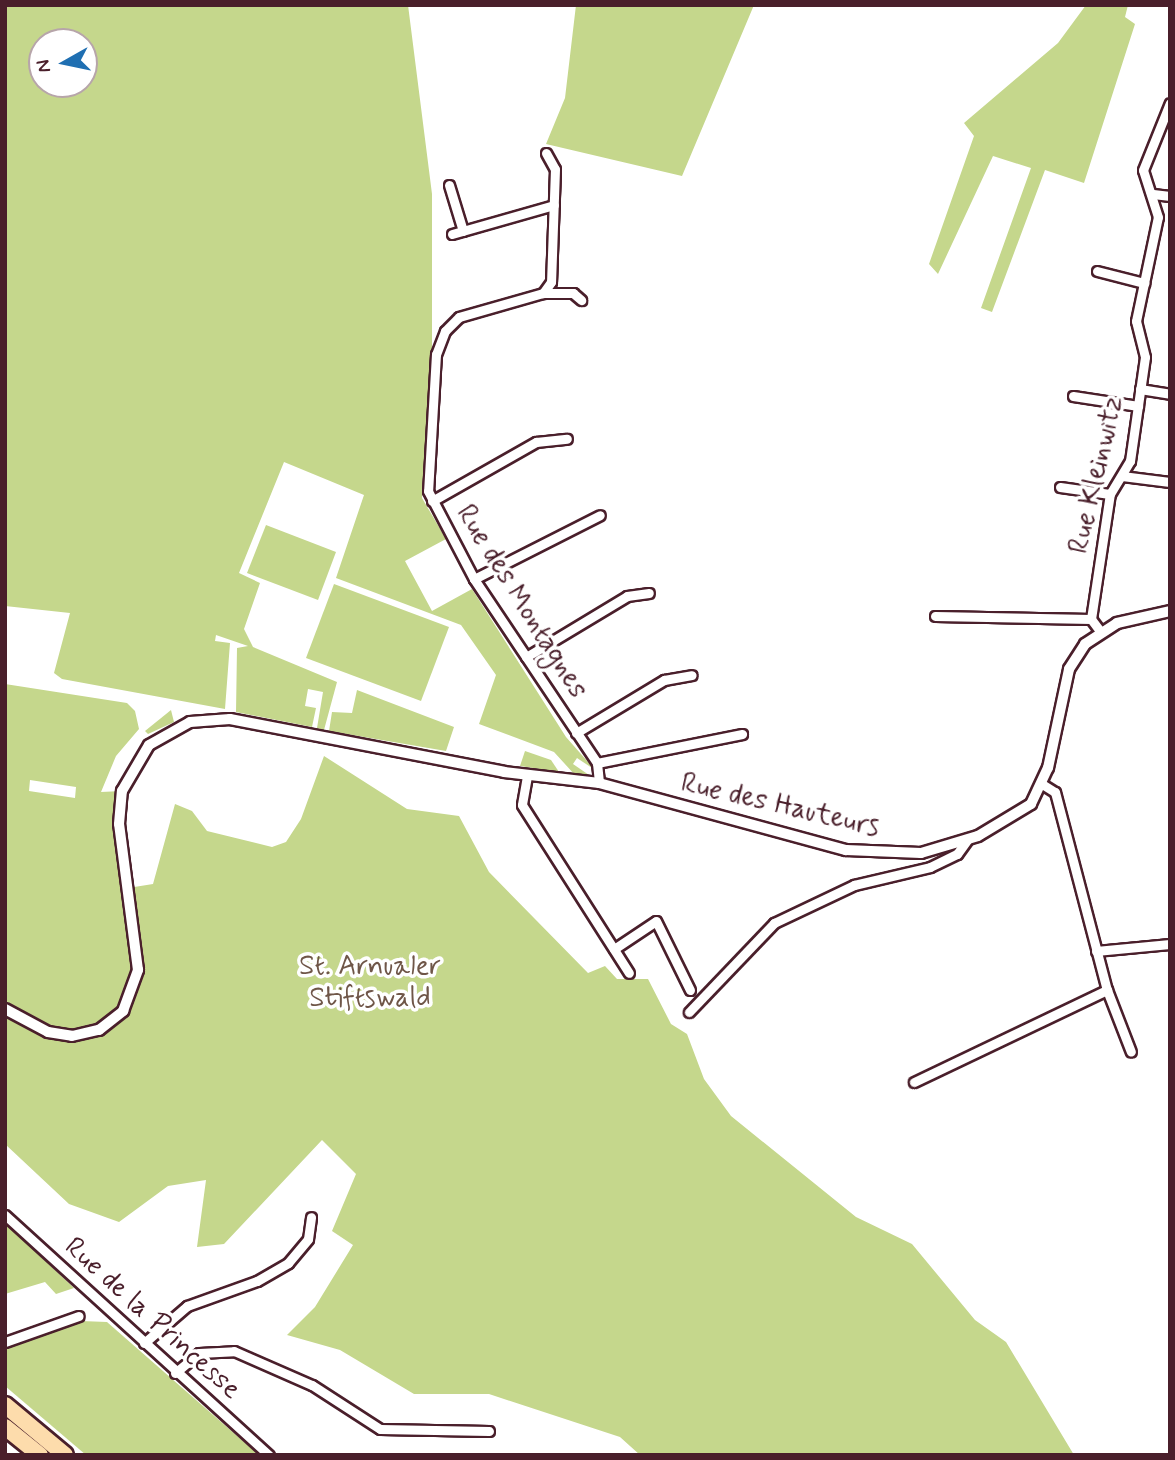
<!DOCTYPE html>
<html>
<head>
<meta charset="utf-8">
<style>
  body { margin:0 }
  #map { position:relative; width:1175px; height:1460px; overflow:hidden; background:#fff; font-family:Mynerve,sans-serif }
  div>[style] { position:absolute }
  [style*='--x'] { left:calc(var(--x)*1px); top:calc(var(--y)*1px); width:calc(var(--w)*1px); rotate:calc(var(--a)*1deg) }
  .green>* { inset:0; background:#c5d78c }
  .roads { filter:drop-shadow(2px 0 #4a1f2b) drop-shadow(-2px 0 #4a1f2b) drop-shadow(0 2px #4a1f2b) drop-shadow(0 -2px #4a1f2b) }
  .minor>* { height:9px; margin:-4.5px; padding:0 4.5px; transform-origin:4.5px; border-radius:4.5px; background:#fff }
  .tertiary>* { height:10px; margin:-5px; padding:0 5px; transform-origin:5px; border-radius:5px; background:#fff }
  .motorway>* { height:16px; margin:-8px; padding:0 8px; transform-origin:8px; border-radius:8px; background:#fddcac }
  span { translate:-50% -50%; white-space:nowrap; text-align:center; line-height:1.15; -webkit-text-stroke:7px #fff; paint-order:stroke }
  .street-label { font-size:28px; color:#4a1f2b }
  .park-label { font-size:28px; color:#6f5648 }
  .frame { position:absolute; inset:0; border:7px solid #4a1f2b; pointer-events:none }
  .north { position:absolute; left:28px; top:28px; width:70px; height:70px; box-sizing:border-box; background:#fff; border:2px solid #b7a5aa; border-radius:50%; rotate:261deg; font-size:19px; font-weight:700; line-height:28px; text-align:center; color:#4a1f2b }
  .north::after { content:''; display:block; margin:auto; width:24px; height:32px; background:#1f6fb2; clip-path:polygon(50% 0,100% 100%,50% 72%,0 100%) }
</style>
</head>
<body>
<div id="map">
  <div class="green">
    <i style="clip-path:polygon(evenodd,5px 5px,408px 5px,432px 194px,432px 363px,422px 498px,446px 539px,405px 561px,432px 611px,472px 589px,566px 737px,595px 770px,577px 758px,573px 764px,589px 775px,575px 775px,554px 752px,479px 724px,496px 675px,461px 625px,336px 578px,364px 495px,284px 462px,239px 573px,260px 583px,244px 629px,253px 647px,337px 682px,324px 730px,317px 728px,323px 692px,308px 689px,305px 706px,316px 708px,312px 727px,236px 712px,237px 648px,248px 646px,216px 635px,215px 641px,230px 643px,225px 709px,62px 679px,54px 673px,70px 613px,5px 606px,5px 5px,42px 42px,84px 42px,84px 84px,42px 84px,42px 42px)"></i>
    <i style="clip-path:polygon(576px 5px,754px 5px,682px 176px,546px 144px,565px 98px)"></i>
    <i style="clip-path:polygon(1086px 5px,1128px 5px,1125px 17px,1135px 24px,1084px 183px,1045px 170px,992px 312px,981px 308px,1031px 168px,993px 156px,938px 274px,929px 264px,974px 136px,964px 123px,1058px 43px)"></i>
    <i style="clip-path:polygon(266px 525px,336px 552px,318px 600px,247px 573px)"></i>
    <i style="clip-path:polygon(334px 584px,449px 627px,421px 701px,306px 658px)"></i>
    <i style="clip-path:polygon(evenodd,5px 684px,127px 703px,135px 711px,139px 729px,116px 756px,101px 792px,122px 791px,128px 888px,153px 884px,175px 804px,192px 811px,207px 831px,272px 847px,286px 842px,301px 819px,324px 756px,407px 809px,459px 816px,489px 872px,588px 973px,605px 966px,617px 979px,648px 979px,671px 1024px,687px 1034px,704px 1079px,731px 1116px,856px 1217px,912px 1244px,975px 1320px,1006px 1342px,1074px 1455px,640px 1455px,620px 1437px,489px 1394px,414px 1394px,340px 1350px,287px 1335px,315px 1307px,353px 1245px,332px 1231px,356px 1174px,322px 1140px,224px 1244px,197px 1247px,206px 1180px,168px 1186px,119px 1222px,69px 1204px,5px 1144px,5px 684px,30px 780px,76px 787px,75px 798px,29px 791px,30px 780px)"></i>
    <i style="clip-path:polygon(357px 690px,454px 727px,446px 751px,329px 731px,332px 712px,352px 713px)"></i>
    <i style="clip-path:polygon(171px 710px,174px 722px,148px 734px,145px 731px)"></i>
    <i style="clip-path:polygon(525px 751px,551px 760px,559px 772px,520px 766px)"></i>
    <i style="clip-path:polygon(5px 1223px,74px 1288px,56px 1294px,45px 1282px,5px 1294px)"></i>
    <i style="clip-path:polygon(81px 1321px,107px 1322px,259px 1455px,86px 1455px,5px 1386px,5px 1349px)"></i>
  </div>
  <div class="roads">
    <div class="minor">
      <i style="--x:546;--y:153;--w:18;--a:61"></i>
      <i style="--x:555;--y:169;--w:113;--a:92"></i>
      <i style="--x:551;--y:282;--w:14;--a:126"></i>
      <i style="--x:543;--y:293;--w:87;--a:164.1"></i>
      <i style="--x:459;--y:317;--w:20;--a:135"></i>
      <i style="--x:445;--y:331;--w:25;--a:111"></i>
      <i style="--x:436;--y:354;--w:137;--a:93.3"></i>
      <i style="--x:428;--y:491;--w:99;--a:62.4"></i>
      <i style="--x:474;--y:579;--w:221;--a:56.2"></i>
      <i style="--x:597;--y:763;--w:20;--a:84"></i>
      <i style="--x:449;--y:185;--w:48;--a:73.1"></i>
      <i style="--x:1153;--y:194;--w:17;--a:7"></i>
      <i style="--x:452;--y:234;--w:106;--a:-15.9"></i>
      <i style="--x:1097;--y:271;--w:49;--a:14.3"></i>
      <i style="--x:543;--y:293;--w:30;--a:0"></i>
      <i style="--x:573;--y:293;--w:11;--a:41"></i>
      <i style="--x:1140;--y:389;--w:30;--a:9"></i>
      <i style="--x:1073;--y:396;--w:66;--a:8.7"></i>
      <i style="--x:1122;--y:476;--w:48;--a:7.1"></i>
      <i style="--x:1060;--y:487;--w:50;--a:8"></i>
      <i style="--x:432;--y:501;--w:120;--a:-29.6"></i>
      <i style="--x:536;--y:442;--w:31;--a:-6"></i>
      <i style="--x:474;--y:579;--w:141;--a:-26.9"></i>
      <i style="--x:935;--y:616;--w:156;--a:1.1"></i>
      <i style="--x:1091;--y:619;--w:15;--a:53"></i>
      <i style="--x:1091;--y:619;--w:126;--a:-81.4"></i>
      <i style="--x:1110;--y:494;--w:39;--a:-59"></i>
      <i style="--x:1130;--y:461;--w:105;--a:-81.8"></i>
      <i style="--x:1145;--y:357;--w:37;--a:-104"></i>
      <i style="--x:1136;--y:321;--w:106;--a:-78.1"></i>
      <i style="--x:1158;--y:217;--w:49;--a:-107.7"></i>
      <i style="--x:1143;--y:170;--w:72;--a:-68.1"></i>
      <i style="--x:526;--y:657;--w:118;--a:-31.1"></i>
      <i style="--x:627;--y:596;--w:22;--a:-8"></i>
      <i style="--x:576;--y:733;--w:103;--a:-31.1"></i>
      <i style="--x:664;--y:680;--w:28;--a:-10"></i>
      <i style="--x:597;--y:763;--w:148;--a:-11.3"></i>
      <i style="--x:527;--y:776;--w:29;--a:100"></i>
      <i style="--x:522;--y:805;--w:199;--a:57.5"></i>
      <i style="--x:1042;--y:784;--w:15;--a:32"></i>
      <i style="--x:1055;--y:792;--w:205;--a:75.3"></i>
      <i style="--x:1107;--y:990;--w:66;--a:68.8"></i>
      <i style="--x:614;--y:949;--w:50;--a:-33.7"></i>
      <i style="--x:656;--y:921;--w:77;--a:63.8"></i>
      <i style="--x:1096;--y:951;--w:74;--a:-5.4"></i>
      <i style="--x:689;--y:1012;--w:123;--a:-46.3"></i>
      <i style="--x:774;--y:923;--w:89;--a:-25.4"></i>
      <i style="--x:854;--y:885;--w:78;--a:-13.3"></i>
      <i style="--x:930;--y:867;--w:30;--a:-26"></i>
      <i style="--x:957;--y:854;--w:19;--a:-54"></i>
      <i style="--x:914;--y:1082;--w:214;--a:-25.5"></i>
      <i style="--x:5;--y:1215;--w:357;--a:42.3"></i>
      <i style="--x:5;--y:1342;--w:78;--a:-19.4"></i>
      <i style="--x:144;--y:1343;--w:57;--a:-40.7"></i>
      <i style="--x:187;--y:1306;--w:74;--a:-19.7"></i>
      <i style="--x:257;--y:1281;--w:36;--a:-30"></i>
      <i style="--x:288;--y:1263;--w:31;--a:-50"></i>
      <i style="--x:308;--y:1239;--w:22;--a:-82"></i>
      <i style="--x:175;--y:1373;--w:31;--a:-40"></i>
      <i style="--x:199;--y:1353;--w:35;--a:-3"></i>
      <i style="--x:234;--y:1351;--w:85;--a:23.6"></i>
      <i style="--x:312;--y:1385;--w:81;--a:32.9"></i>
      <i style="--x:380;--y:1429;--w:109;--a:1.1"></i>
    </div>
    <div class="tertiary">
      <i style="--x:5;--y:1009;--w:49;--a:28.1"></i>
      <i style="--x:48;--y:1032;--w:24;--a:9"></i>
      <i style="--x:72;--y:1036;--w:28;--a:-13"></i>
      <i style="--x:99;--y:1030;--w:31;--a:-38"></i>
      <i style="--x:123;--y:1011;--w:44;--a:-69.9"></i>
      <i style="--x:138;--y:970;--w:147;--a:-97.4"></i>
      <i style="--x:119;--y:824;--w:33;--a:-85"></i>
      <i style="--x:122;--y:791;--w:53;--a:-59.6"></i>
      <i style="--x:149;--y:745;--w:47;--a:-29.3"></i>
      <i style="--x:190;--y:722;--w:40;--a:-4.3"></i>
      <i style="--x:230;--y:719;--w:279;--a:10.9"></i>
      <i style="--x:504;--y:772;--w:96;--a:6.6"></i>
      <i style="--x:599;--y:783;--w:256;--a:15.2"></i>
      <i style="--x:846;--y:850;--w:75;--a:2.3"></i>
      <i style="--x:921;--y:853;--w:59;--a:-16.6"></i>
      <i style="--x:978;--y:836;--w:62;--a:-31.1"></i>
      <i style="--x:1031;--y:804;--w:40;--a:-65"></i>
      <i style="--x:1048;--y:768;--w:101;--a:-78"></i>
      <i style="--x:1069;--y:669;--w:30;--a:-57"></i>
      <i style="--x:1085;--y:644;--w:38;--a:-33"></i>
      <i style="--x:1117;--y:623;--w:54;--a:-12.8"></i>
    </div>
    <div class="motorway">
      <i style="--x:5;--y:1405;--w:78;--a:39.8"></i>
      <i style="--x:5;--y:1427;--w:45;--a:38.7"></i>
    </div>
  </div>
  <div class="street-label">
    <span style="left:1097px;top:475px;rotate:-77deg">Rue Kleinwitz</span>
    <span style="left:521px;top:602px;rotate:58deg">Rue des Montagnes</span>
    <span style="left:780px;top:806px;rotate:13deg">Rue des Hauteurs</span>
    <span style="left:152px;top:1319px;rotate:42deg">Rue de la Princesse</span>
  </div>
  <div class="park-label">
    <span style="left:370px;top:983px">St. Arnualer<br>Stiftswald</span>
  </div>
  <div class="frame"></div>
  <div class="north">N</div>
</div>
</body>
</html>
